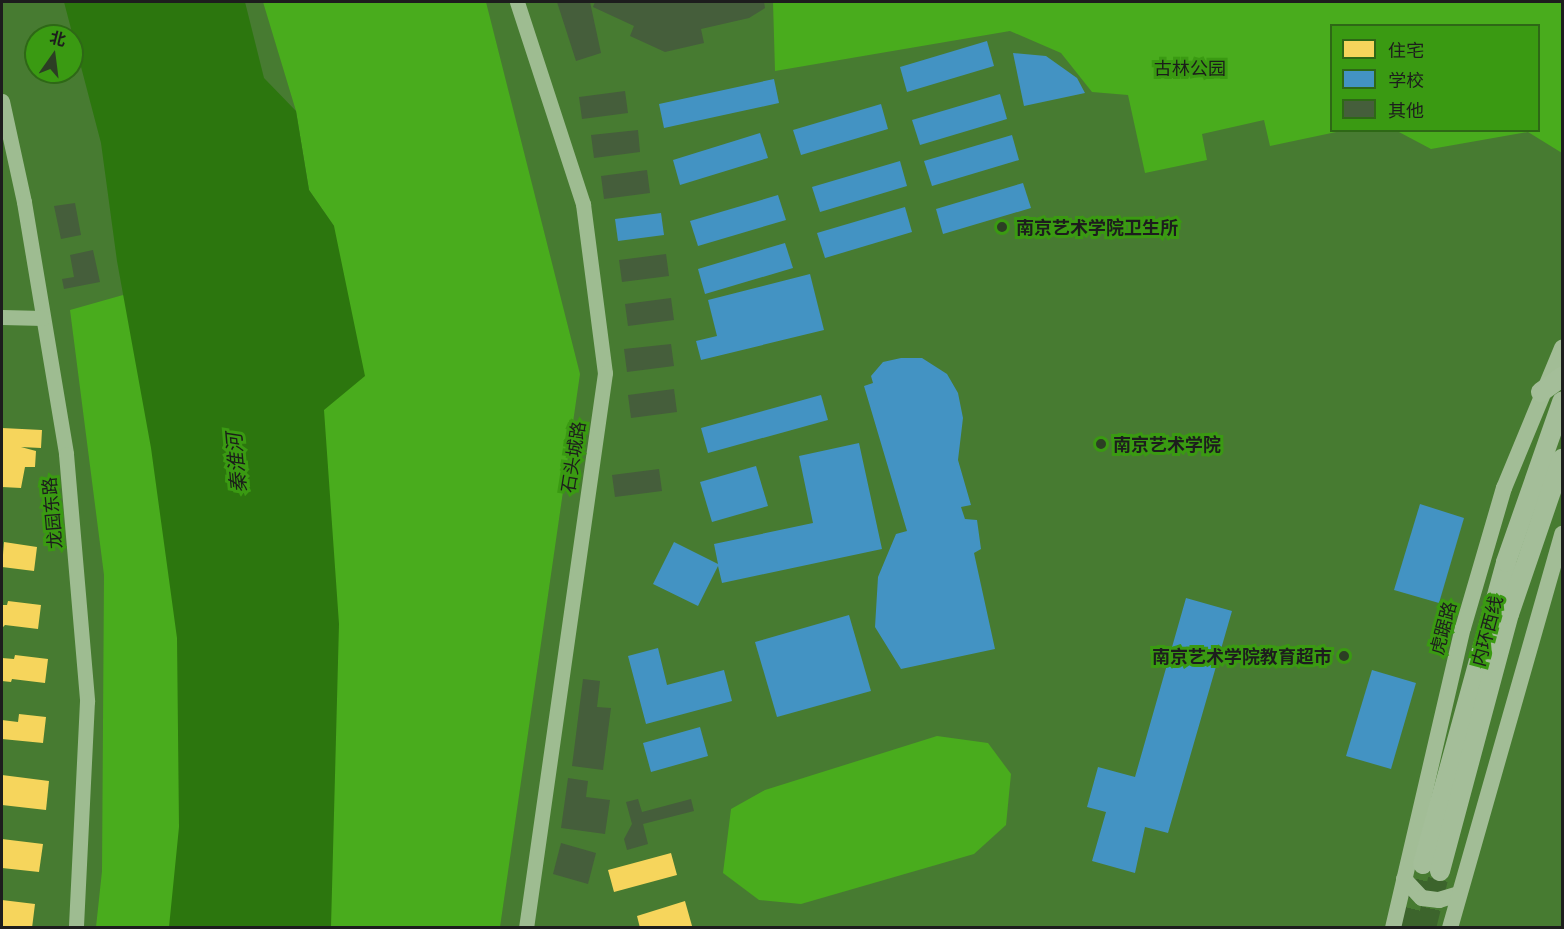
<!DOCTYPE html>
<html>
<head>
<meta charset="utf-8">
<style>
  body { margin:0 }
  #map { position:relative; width:1564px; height:929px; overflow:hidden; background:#477b31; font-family:Manrope,"Noto Sans SC",sans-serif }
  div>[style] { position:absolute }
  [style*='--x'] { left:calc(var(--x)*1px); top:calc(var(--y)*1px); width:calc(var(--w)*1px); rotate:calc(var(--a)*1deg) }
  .green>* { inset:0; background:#49ac1d }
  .water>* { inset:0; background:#2c760e }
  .homes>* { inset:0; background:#f6d55c }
  .schools>* { inset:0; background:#4393c3 }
  .building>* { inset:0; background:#455e3b }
  .highway-tunnel>* { height:20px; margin-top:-10px; transform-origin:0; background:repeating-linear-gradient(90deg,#3c642c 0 20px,transparent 0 30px) }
  .secondary>* { height:15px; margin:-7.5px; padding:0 7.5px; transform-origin:7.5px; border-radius:7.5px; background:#9ebc91 }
  .primary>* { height:16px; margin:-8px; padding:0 8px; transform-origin:8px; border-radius:8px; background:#a2bd96 }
  .highway>* { height:20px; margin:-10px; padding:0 10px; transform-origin:10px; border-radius:10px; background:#a4be99 }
  .dots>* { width:16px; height:16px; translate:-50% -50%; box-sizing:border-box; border:3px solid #3a9a12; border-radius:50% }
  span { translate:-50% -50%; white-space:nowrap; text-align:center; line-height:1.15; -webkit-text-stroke:6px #3a9a12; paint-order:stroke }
  .park-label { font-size:18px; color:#1b1d1a }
  .poi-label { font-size:18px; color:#1d1d1d; font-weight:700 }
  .left { translate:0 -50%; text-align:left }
  .right { translate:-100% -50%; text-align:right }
  .street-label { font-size:18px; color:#1d1d1d }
  .water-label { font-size:20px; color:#1a1d19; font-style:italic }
  .frame { position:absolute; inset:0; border:3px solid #1d1d1d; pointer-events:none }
  .legend { position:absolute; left:1330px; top:24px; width:210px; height:108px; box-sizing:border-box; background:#3a9a12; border:2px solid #2e6816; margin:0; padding:8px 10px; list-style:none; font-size:18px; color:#1d1d1d }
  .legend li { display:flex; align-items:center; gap:12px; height:30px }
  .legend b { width:30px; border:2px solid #2e6816 }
  .north { position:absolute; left:24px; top:24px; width:60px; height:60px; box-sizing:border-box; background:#3a9a12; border:2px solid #2e6816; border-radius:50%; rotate:14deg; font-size:16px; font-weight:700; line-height:24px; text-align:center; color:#1d1d1d }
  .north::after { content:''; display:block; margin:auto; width:21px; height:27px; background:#2c3e24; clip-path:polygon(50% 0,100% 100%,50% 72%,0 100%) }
</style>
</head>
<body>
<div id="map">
  <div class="green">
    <i style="clip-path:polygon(263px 2px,486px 2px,580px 374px,500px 927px,96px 927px,102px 871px,104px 575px,70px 310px,123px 295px,324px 409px,334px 226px,309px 190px,296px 111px)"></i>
    <i style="clip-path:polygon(773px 2px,1562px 2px,1562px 153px,1528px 132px,1431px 149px,1397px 131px,1538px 130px,1538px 26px,1332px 26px,1332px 130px,1341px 131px,1270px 146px,1264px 120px,1202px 134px,1207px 160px,1145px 173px,1128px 95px,1092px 92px,1061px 53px,1010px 31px,775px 71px)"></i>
    <i style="clip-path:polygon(937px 736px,988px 743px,1011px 774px,1006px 825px,974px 854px,801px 904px,759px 900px,723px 873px,731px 809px,765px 790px)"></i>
  </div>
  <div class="water">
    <i style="clip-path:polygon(64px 2px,245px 2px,264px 78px,296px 111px,309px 190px,334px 226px,365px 376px,324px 410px,339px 624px,331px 927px,169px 927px,179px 827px,177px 638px,151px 448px,117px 261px,101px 143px)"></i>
  </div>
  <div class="homes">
    <i style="clip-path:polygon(2px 428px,42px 430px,41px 448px,21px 447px,36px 451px,35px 467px,25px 467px,21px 488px,2px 487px)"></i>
    <i style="clip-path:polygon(4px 542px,37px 547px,34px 571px,2px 567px)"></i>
    <i style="clip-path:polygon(8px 601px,41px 605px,38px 629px,5px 625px,2px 628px,2px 605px,7px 605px)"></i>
    <i style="clip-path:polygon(15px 655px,48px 659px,45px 683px,12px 679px,11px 682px,2px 681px,2px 658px,14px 659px)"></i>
    <i style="clip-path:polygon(19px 714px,46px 717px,43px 743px,2px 739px,2px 720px,18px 722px)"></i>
    <i style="clip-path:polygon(2px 775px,49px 781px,46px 810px,2px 805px)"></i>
    <i style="clip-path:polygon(2px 839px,43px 844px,39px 872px,2px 868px)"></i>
    <i style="clip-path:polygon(671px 853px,677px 875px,614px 892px,608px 870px)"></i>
    <i style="clip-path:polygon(2px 900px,35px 904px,32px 928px,2px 928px)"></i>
    <i style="clip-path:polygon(685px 901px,692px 926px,640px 928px,637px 916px)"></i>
  </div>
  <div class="schools">
    <i style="clip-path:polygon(987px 41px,994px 66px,907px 92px,900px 67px)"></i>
    <i style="clip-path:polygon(1013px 53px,1046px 56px,1077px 78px,1085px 93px,1024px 106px)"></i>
    <i style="clip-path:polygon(774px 79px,779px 103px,664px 128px,659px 104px)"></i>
    <i style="clip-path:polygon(1000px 94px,1007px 119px,920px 145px,912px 120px)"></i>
    <i style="clip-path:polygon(881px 104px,888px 129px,801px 155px,793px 130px)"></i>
    <i style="clip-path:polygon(760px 133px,768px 158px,680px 185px,673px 160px)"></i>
    <i style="clip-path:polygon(1012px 135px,1019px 160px,932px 186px,924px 161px)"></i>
    <i style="clip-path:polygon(900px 161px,907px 186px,820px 212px,812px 187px)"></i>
    <i style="clip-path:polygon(1023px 183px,1031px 208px,943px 234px,936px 209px)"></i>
    <i style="clip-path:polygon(778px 195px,786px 220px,698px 246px,690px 221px)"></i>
    <i style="clip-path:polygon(905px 207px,912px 232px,825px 258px,817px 233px)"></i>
    <i style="clip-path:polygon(661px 213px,664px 235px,618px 241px,615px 219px)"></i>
    <i style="clip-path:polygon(785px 243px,793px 268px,705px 294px,698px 269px)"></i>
    <i style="clip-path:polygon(810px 274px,824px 330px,701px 360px,696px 341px,717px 336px,708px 300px)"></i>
    <i style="clip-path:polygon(901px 358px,922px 358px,947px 374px,958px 393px,963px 418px,958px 460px,971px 505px,961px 507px,965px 519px,977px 520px,981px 549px,974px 553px,995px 649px,901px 669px,875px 627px,878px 577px,896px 534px,907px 531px,864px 386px,873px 383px,871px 376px,883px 362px)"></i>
    <i style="clip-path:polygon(821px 395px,828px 420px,708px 453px,701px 428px)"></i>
    <i style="clip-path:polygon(859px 443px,882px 549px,722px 583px,718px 566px,698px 606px,653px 584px,674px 542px,718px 564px,714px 544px,813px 523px,799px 456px)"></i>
    <i style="clip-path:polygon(756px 466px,768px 506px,712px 522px,700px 482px)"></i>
    <i style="clip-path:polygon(1420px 504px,1464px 518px,1439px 603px,1394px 590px)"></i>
    <i style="clip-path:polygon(1186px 598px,1232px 611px,1168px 833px,1145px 827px,1135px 873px,1092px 861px,1106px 812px,1087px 807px,1098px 767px,1135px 777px)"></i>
    <i style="clip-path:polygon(849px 615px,871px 691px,777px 717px,755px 642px)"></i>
    <i style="clip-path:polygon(658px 648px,667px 685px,724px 670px,732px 701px,646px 724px,628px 656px)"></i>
    <i style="clip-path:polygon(1372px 670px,1416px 683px,1391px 769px,1346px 756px)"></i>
    <i style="clip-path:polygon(700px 727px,708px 756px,651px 772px,643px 743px)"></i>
  </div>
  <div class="building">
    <i style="clip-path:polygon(557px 2px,590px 2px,601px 53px,576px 61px)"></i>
    <i style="clip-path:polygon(595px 2px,764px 2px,765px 8px,749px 18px,701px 29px,704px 43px,665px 52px,630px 36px,634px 26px,593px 7px)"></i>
    <i style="clip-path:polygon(625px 91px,628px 113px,582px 119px,579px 97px)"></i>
    <i style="clip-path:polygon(638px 130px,640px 152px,594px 158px,591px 135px)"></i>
    <i style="clip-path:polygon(647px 170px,650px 193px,604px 199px,601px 176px)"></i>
    <i style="clip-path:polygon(75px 203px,81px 235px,61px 239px,54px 206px)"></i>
    <i style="clip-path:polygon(93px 250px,100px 282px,64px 289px,62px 279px,74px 277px,70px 255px)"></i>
    <i style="clip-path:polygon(666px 254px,669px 276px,622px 282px,619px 260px)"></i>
    <i style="clip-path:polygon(671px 298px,674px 320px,628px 326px,625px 304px)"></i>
    <i style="clip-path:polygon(671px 344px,674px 366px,627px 372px,624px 349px)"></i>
    <i style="clip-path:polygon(674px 389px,677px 412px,631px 418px,628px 395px)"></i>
    <i style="clip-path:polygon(659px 469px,662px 491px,615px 497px,612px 475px)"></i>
    <i style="clip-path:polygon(583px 679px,600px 681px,597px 707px,611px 708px,603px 770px,572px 766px)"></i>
    <i style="clip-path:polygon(568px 778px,588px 781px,586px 797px,610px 800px,605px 834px,561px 828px)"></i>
    <i style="clip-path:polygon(638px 799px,642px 812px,691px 799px,694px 811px,643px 824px,648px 844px,627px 850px,624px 839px,632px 824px,626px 802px)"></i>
    <i style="clip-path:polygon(561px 843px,596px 853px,588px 884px,553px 874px)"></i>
  </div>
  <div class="highway-tunnel">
    <i style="--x:1407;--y:928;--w:66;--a:-76"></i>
    <i style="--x:1426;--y:928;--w:59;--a:-76.2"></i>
  </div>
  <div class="secondary">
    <i style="--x:517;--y:2;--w:213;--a:71.9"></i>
    <i style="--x:583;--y:204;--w:170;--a:82.6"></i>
    <i style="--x:605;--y:373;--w:561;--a:98.1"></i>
    <i style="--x:2;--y:101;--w:103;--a:77.7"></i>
    <i style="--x:24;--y:202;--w:255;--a:80.5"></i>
    <i style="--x:66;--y:454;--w:248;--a:85.1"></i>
    <i style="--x:87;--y:701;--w:227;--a:92.8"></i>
    <i style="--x:2;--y:317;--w:41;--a:1.4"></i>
  </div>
  <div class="primary">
    <i style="--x:1404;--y:879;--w:26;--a:47"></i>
    <i style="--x:1422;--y:898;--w:17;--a:7"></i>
    <i style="--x:1439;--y:900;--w:21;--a:-17"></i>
    <i style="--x:1393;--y:928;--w:308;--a:-76.9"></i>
    <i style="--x:1463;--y:628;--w:146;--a:-73.7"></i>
    <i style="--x:1504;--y:488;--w:152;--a:-67.5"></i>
    <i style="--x:1450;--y:928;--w:410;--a:-74.1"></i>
  </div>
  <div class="highway">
    <i style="--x:1541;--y:392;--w:26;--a:-36"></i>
    <i style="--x:1423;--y:864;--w:313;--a:-74.6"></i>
    <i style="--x:1506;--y:562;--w:170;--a:-70.7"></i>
    <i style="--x:1440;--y:871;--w:266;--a:-75"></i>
    <i style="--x:1509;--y:614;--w:164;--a:-71.1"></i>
  </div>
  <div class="dots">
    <i style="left:1002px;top:227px;background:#2c3e24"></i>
    <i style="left:1101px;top:444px;background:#2c3e24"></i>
    <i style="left:1344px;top:656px;background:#2c3e24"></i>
  </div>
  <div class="park-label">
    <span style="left:1190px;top:68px">古林公园</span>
  </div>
  <div class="poi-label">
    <span class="left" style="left:1016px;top:227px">南京艺术学院卫生所</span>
    <span class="left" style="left:1113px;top:444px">南京艺术学院</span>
    <span class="right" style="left:1332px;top:656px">南京艺术学院教育超市</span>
  </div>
  <div class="street-label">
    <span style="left:573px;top:457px;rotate:-81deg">石头城路</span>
    <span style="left:52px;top:513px;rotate:-95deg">龙园东路</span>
    <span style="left:1443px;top:628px;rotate:-75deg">虎踞路</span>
    <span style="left:1487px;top:631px;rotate:-75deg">内环西线</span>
  </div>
  <div class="water-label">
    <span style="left:236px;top:463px;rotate:-95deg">秦淮河</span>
  </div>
  <div class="frame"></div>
  <ul class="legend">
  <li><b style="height:16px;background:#f6d55c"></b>住宅</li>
  <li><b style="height:16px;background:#4393c3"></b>学校</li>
  <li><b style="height:16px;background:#455e3b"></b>其他</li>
  </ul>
  <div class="north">北</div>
</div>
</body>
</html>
